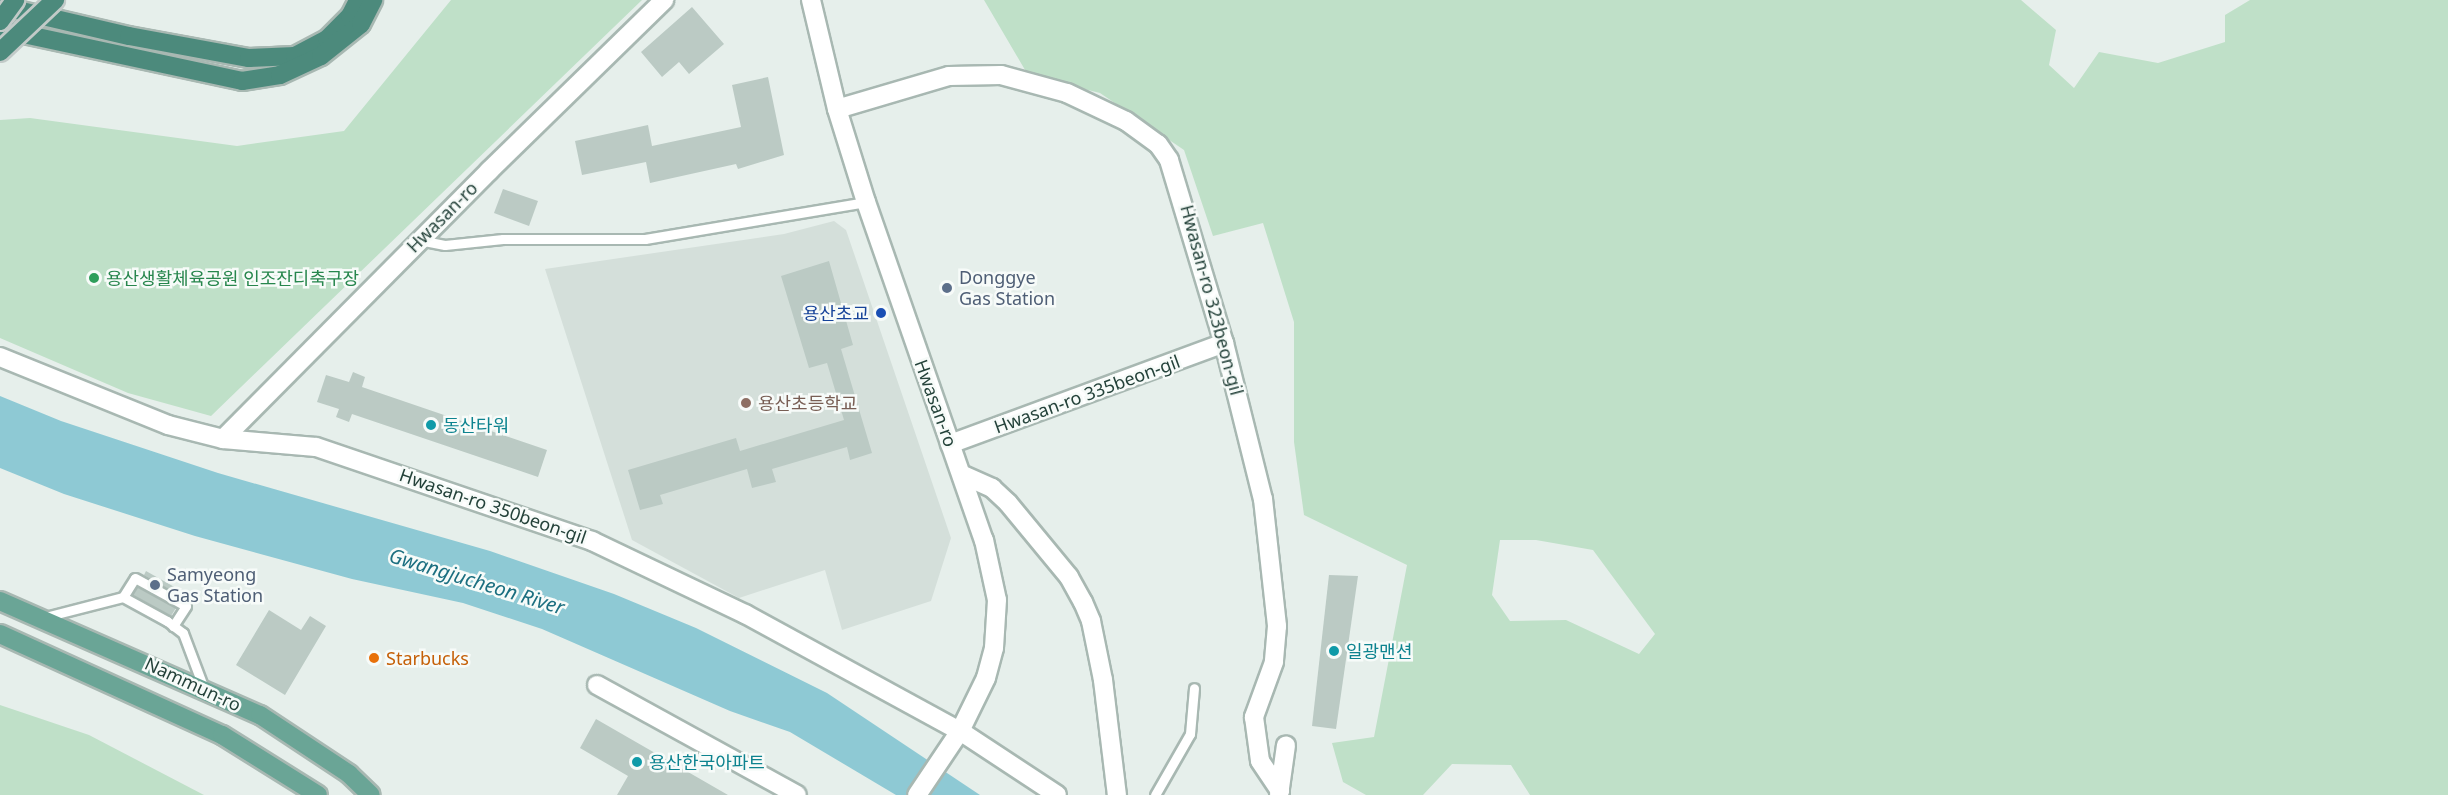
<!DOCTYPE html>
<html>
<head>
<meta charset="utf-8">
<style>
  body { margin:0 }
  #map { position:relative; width:2448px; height:795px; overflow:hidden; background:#e6efeb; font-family:"Noto Sans","Noto Sans KR",sans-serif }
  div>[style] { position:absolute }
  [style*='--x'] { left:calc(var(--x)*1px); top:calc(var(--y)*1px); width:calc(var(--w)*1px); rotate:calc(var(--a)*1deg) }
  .built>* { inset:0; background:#d4dfda }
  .green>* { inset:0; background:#bfe0c8 }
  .water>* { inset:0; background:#8ec9d4 }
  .building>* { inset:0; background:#bbcac4 }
  .roads { filter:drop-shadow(2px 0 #a8b8b2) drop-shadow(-2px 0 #a8b8b2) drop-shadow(0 2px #a8b8b2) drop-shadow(0 -2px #a8b8b2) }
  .service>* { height:9px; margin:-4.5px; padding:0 4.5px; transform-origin:4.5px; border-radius:4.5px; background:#fff }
  .minor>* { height:18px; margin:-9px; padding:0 9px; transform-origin:9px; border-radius:9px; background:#fff }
  .secondary>* { height:18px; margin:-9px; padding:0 9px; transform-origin:9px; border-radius:9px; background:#fff }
  .primary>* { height:18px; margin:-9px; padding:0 9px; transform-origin:9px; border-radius:9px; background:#6aa596 }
  .trunk>* { height:18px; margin:-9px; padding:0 9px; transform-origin:9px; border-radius:9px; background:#4c8a7c }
  .bridges { filter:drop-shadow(2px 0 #c2cac8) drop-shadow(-2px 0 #c2cac8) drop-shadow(0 2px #c2cac8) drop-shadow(0 -2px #c2cac8) }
  .trunk-bridge>* { height:18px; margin:-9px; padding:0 9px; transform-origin:9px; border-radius:9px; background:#4c8a7c }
  .dots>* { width:16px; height:16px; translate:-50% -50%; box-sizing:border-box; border:3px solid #f7fbf9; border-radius:50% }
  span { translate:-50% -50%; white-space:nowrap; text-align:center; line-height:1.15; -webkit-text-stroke:5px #f7fbf9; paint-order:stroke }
  .street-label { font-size:18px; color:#24423a }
  .leisure-label { font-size:18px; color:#27864d }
  .left { translate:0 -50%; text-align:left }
  .service-label { font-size:18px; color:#4e5e75 }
  .transit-label { font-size:18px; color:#164399 }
  .right { translate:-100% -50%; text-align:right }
  .education-label { font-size:18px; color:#785e54 }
  .culture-label { font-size:18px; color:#0d838f }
  .food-label { font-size:18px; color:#c56008 }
  .water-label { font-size:20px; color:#1c6f80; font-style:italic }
</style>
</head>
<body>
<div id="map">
  <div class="built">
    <i style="clip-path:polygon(834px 221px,846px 230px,951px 538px,931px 601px,842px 630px,825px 570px,739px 598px,632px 540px,545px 269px,784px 234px)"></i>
  </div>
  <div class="green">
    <i style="clip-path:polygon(451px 0,642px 0,211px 416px,128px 393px,0 338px,0 120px,30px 118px,237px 146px,344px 131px)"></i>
    <i style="clip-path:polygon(evenodd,984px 0,2021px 0,2056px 30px,2049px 65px,2074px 88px,2099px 52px,2158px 63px,2225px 42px,2225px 15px,2250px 0,2448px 0,2448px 795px,1530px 795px,1511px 765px,1452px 764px,1423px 795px,1366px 795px,1343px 782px,1332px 743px,1374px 737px,1407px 565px,1304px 515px,1294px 442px,1294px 322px,1263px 223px,1213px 236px,1184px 150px,1100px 93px,1028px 75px,984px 0,1500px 540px,1536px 540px,1593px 550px,1655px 634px,1639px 654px,1566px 620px,1510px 621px,1492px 595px,1500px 540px)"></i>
    <i style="clip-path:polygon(0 705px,89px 735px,204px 795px,0 795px)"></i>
  </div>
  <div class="water">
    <i style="clip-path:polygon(0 396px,61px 421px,218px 473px,490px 551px,614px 594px,696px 628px,827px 693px,980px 795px,896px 795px,790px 732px,730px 711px,542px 629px,463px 603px,352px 579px,195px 536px,64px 494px,0 468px)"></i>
  </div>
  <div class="building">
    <i style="clip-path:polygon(692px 7px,724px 44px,689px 74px,679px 62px,662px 77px,641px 52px)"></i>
    <i style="clip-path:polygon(768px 77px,784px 155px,738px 169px,736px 164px,650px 183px,646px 162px,582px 175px,575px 141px,648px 125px,652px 146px,741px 127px,732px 85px)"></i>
    <i style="clip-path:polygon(503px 189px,538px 201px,529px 226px,494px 213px)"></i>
    <i style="clip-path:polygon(829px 261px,853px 345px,841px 349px,872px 453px,850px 460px,847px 447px,772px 469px,776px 482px,752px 488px,747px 469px,660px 495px,663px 504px,640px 510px,628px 470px,736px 438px,740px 451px,844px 420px,827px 363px,809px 368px,781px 276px)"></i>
    <i style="clip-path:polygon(353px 372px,365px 377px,362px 387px,547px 450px,538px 477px,352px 414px,349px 422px,336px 417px,339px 409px,317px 402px,326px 375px,349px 382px)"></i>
    <i style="clip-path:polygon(146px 571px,185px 593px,183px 597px,144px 575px)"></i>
    <i style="clip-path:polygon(1329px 575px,1358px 576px,1336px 729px,1312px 726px)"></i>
    <i style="clip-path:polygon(137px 587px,176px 608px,171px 616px,133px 595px)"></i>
    <i style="clip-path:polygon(269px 610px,301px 630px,310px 616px,326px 626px,285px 695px,236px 665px)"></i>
    <i style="clip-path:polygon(596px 719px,728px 795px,617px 795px,628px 776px,580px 748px)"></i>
  </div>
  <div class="roads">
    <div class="service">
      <i style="--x:419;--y:240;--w:26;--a:11"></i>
      <i style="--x:445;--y:245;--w:58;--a:-5.9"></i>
      <i style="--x:503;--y:239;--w:142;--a:0"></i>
      <i style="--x:645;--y:239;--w:224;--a:-9.5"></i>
      <i style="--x:123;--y:597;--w:22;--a:-58"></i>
      <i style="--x:135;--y:578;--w:58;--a:28.8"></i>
      <i style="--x:186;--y:606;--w:24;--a:123"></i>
      <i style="--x:45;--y:617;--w:81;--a:-14.4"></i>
      <i style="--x:123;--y:597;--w:50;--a:28.6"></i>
      <i style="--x:167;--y:621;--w:20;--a:37"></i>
      <i style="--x:183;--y:633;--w:60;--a:69.4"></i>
      <i style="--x:1155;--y:795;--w:70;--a:-60.2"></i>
      <i style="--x:1190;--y:734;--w:46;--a:-85"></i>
    </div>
    <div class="minor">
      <i style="--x:837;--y:109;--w:117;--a:-16.4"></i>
      <i style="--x:949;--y:76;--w:52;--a:-1.1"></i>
      <i style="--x:1001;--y:75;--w:68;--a:15.3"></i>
      <i style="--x:1067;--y:93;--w:65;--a:25.4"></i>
      <i style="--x:1126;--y:121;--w:39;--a:36"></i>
      <i style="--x:1158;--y:144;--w:19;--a:55"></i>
      <i style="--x:1169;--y:160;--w:191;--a:73.3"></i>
      <i style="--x:1224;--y:343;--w:161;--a:76"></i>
      <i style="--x:1263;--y:499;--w:128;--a:83.7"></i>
      <i style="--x:1277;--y:626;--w:36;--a:95"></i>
      <i style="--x:1274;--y:662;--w:59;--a:110"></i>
      <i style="--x:1254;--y:717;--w:44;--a:82.2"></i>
      <i style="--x:1260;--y:761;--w:36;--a:56"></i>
      <i style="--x:0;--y:357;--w:181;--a:22"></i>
      <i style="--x:168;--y:425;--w:57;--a:14.3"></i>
      <i style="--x:223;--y:439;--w:93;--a:4.9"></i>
      <i style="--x:316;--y:447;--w:292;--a:18.8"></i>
      <i style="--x:592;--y:541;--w:170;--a:25.5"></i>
      <i style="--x:745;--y:614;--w:245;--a:28.6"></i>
      <i style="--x:223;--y:439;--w:378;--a:-45.2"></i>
      <i style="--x:489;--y:171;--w:245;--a:-44.3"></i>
      <i style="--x:950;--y:444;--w:292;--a:-20.2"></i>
      <i style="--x:963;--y:475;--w:32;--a:24"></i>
      <i style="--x:992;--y:488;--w:22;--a:43"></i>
      <i style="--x:1008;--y:503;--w:96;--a:50.5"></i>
      <i style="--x:1069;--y:577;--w:29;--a:61"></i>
      <i style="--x:1083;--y:602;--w:21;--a:67"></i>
      <i style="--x:1091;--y:621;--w:60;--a:78.5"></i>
      <i style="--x:1103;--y:680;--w:116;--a:83.1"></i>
      <i style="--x:597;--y:685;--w:228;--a:28.8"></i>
      <i style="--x:1279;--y:795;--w:50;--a:-82"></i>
    </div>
    <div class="secondary">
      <i style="--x:811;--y:0;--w:112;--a:76.6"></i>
      <i style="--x:837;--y:109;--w:97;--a:72.7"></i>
      <i style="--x:866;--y:202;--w:358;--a:70.8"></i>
      <i style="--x:984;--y:540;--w:61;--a:77.8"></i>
      <i style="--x:997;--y:600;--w:48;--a:93.6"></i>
      <i style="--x:994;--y:648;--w:31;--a:105"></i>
      <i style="--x:986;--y:678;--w:59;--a:116.1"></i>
      <i style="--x:960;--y:731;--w:77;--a:123.9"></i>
      <i style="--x:960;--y:731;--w:116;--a:33.4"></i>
    </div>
    <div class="primary">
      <i style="--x:0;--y:601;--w:284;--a:23.7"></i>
      <i style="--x:260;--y:715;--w:107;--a:33.5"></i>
      <i style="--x:349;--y:774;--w:30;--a:44"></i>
      <i style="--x:0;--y:634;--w:244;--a:24.5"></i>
      <i style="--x:222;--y:735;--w:113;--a:32"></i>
    </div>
    <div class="trunk">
      <i style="--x:0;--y:6;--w:132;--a:13.1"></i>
      <i style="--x:129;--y:36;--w:122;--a:10.4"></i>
      <i style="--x:249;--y:58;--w:46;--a:-2.5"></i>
      <i style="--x:295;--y:56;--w:36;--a:-28"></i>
      <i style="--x:327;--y:39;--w:33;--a:-45"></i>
      <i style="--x:350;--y:16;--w:18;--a:-63"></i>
      <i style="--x:0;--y:29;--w:248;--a:12.1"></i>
      <i style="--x:242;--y:81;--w:38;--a:-9"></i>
      <i style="--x:280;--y:75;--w:45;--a:-24.9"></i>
      <i style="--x:321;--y:56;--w:51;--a:-38.7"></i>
      <i style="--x:361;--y:24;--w:27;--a:-63"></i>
    </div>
  </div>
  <div class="bridges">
    <div class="trunk-bridge">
      <i style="--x:0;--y:21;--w:26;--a:-54"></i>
      <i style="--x:0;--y:52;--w:76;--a:-43.4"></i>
    </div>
  </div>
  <div class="dots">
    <i style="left:94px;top:278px;background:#2e9e5b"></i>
    <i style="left:947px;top:288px;background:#5c6f8a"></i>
    <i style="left:881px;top:313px;background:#1a4fb4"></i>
    <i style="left:746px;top:403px;background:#8d6e63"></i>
    <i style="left:431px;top:425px;background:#0f9aa8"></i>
    <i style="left:155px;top:585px;background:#5c6f8a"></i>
    <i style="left:1334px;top:651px;background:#0f9aa8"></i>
    <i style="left:374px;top:658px;background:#e8710a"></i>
    <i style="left:637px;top:762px;background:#0f9aa8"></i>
  </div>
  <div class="street-label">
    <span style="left:442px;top:217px;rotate:-45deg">Hwasan-ro</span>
    <span style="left:1212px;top:300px;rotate:75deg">Hwasan-ro 323beon-gil</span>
    <span style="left:1087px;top:394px;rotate:-20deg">Hwasan-ro 335beon-gil</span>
    <span style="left:936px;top:403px;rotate:70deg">Hwasan-ro</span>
    <span style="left:493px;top:506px;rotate:19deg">Hwasan-ro 350beon-gil</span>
    <span style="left:193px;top:684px;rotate:25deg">Nammun-ro</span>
  </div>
  <div class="leisure-label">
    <span class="left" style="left:106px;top:278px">용산생활체육공원 인조잔디축구장</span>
  </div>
  <div class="service-label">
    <span class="left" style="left:959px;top:288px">Donggye<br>Gas Station</span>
    <span class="left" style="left:167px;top:585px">Samyeong<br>Gas Station</span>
  </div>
  <div class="transit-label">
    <span class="right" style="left:869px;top:313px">용산초교</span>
  </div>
  <div class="education-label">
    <span class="left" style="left:758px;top:403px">용산초등학교</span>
  </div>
  <div class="culture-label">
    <span class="left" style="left:443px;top:425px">동산타워</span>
    <span class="left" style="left:1346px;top:651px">일광맨션</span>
    <span class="left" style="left:649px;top:762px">용산한국아파트</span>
  </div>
  <div class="food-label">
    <span class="left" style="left:386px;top:658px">Starbucks</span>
  </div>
  <div class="water-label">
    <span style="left:477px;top:581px;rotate:17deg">Gwangjucheon River</span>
  </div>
</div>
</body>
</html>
